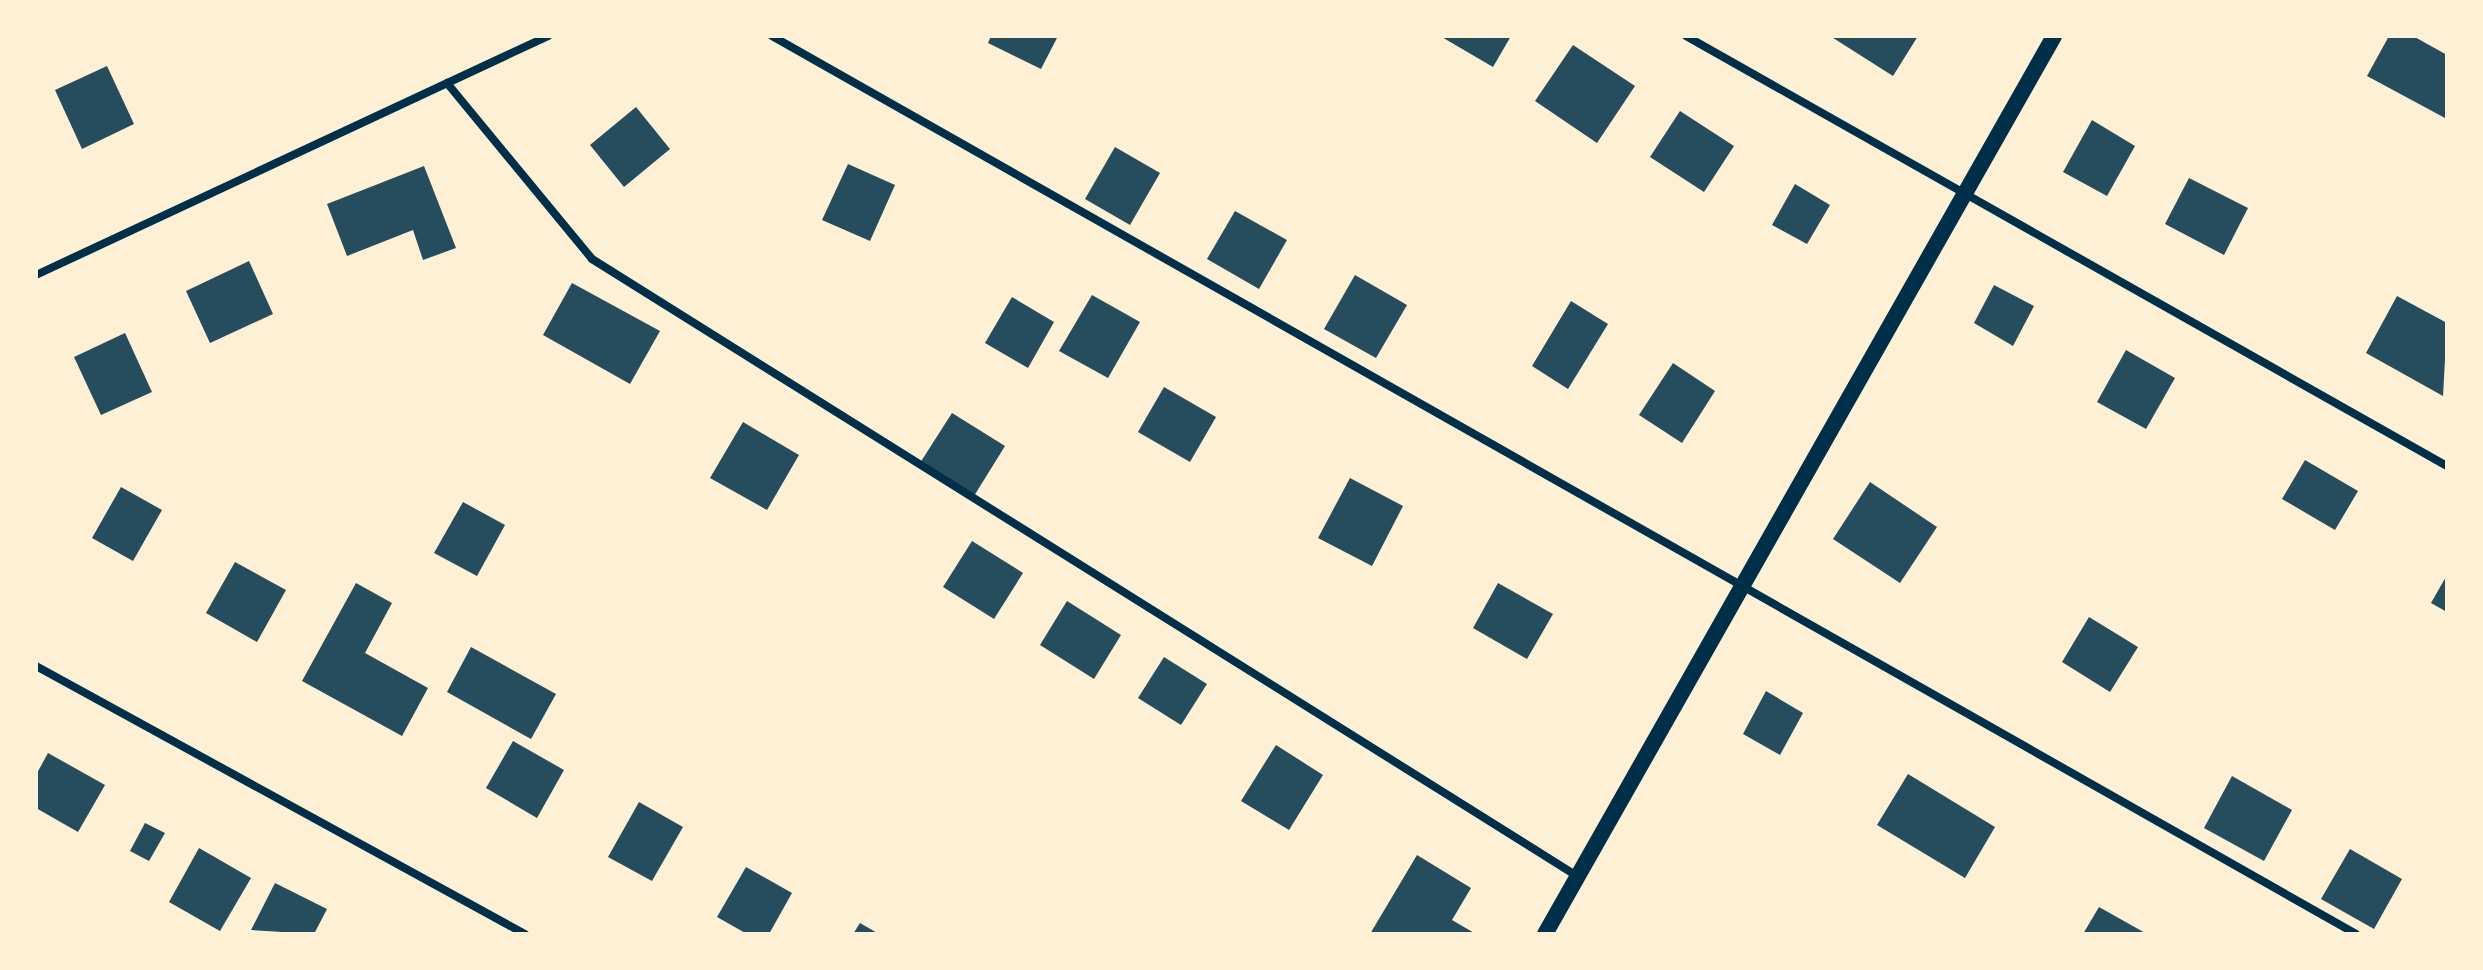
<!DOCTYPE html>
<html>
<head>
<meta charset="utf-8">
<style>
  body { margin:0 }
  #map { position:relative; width:2483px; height:970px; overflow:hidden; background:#fdf0d5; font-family:Inter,sans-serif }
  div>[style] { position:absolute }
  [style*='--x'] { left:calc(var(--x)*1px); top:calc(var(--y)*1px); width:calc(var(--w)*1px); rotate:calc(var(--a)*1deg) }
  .building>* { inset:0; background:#264d5e }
  .minor>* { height:8px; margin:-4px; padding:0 4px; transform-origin:4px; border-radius:4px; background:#003049 }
  .secondary>* { height:16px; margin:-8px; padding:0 8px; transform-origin:8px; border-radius:8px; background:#003049 }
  span { translate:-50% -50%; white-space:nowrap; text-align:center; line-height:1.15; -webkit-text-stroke:6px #fdf0d5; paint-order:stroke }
  .frame { position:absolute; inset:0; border:38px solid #fdf0d5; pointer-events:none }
</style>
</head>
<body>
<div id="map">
  <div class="building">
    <i style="clip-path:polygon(991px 36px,1058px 36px,1041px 69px,988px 43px)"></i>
    <i style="clip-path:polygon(1440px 36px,1511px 36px,1493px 67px)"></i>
    <i style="clip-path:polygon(1830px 36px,1918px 36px,1893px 76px)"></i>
    <i style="clip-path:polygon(2389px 36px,2413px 36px,2447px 55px,2445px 118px,2367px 76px)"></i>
    <i style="clip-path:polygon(1573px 45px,1635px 86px,1597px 143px,1535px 101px)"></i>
    <i style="clip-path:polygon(107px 66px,134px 124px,82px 149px,55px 90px)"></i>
    <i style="clip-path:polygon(636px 107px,670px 149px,624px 187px,590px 145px)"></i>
    <i style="clip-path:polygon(1680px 111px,1734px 146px,1704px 192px,1650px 157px)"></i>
    <i style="clip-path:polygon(2092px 120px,2135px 146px,2107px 196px,2063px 172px)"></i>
    <i style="clip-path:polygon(1115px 147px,1160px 173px,1130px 225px,1085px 199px)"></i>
    <i style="clip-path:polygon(848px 164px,895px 185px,870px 241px,822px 220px)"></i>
    <i style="clip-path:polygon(424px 166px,456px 248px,423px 260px,413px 230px,347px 256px,327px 204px)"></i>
    <i style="clip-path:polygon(2189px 178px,2248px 208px,2224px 255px,2165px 224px)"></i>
    <i style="clip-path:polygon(1795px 184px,1830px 205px,1807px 244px,1772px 225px)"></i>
    <i style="clip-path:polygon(1235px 211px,1287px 240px,1259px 289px,1207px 259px)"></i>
    <i style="clip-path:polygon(249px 261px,273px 314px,210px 343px,186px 291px)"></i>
    <i style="clip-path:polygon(1355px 275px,1407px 305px,1376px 358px,1324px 329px)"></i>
    <i style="clip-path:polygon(572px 283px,660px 331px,630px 384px,543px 335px)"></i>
    <i style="clip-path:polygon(1994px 285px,2034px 306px,2013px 346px,1974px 323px)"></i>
    <i style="clip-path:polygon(1092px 295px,1140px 322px,1108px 378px,1059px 351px)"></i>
    <i style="clip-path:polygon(2397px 296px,2447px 323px,2443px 396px,2366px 353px)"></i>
    <i style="clip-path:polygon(1012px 297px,1054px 322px,1028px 368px,985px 343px)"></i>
    <i style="clip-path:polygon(1571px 301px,1608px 324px,1568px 389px,1532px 366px)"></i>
    <i style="clip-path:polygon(125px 333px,152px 392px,101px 415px,74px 357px)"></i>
    <i style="clip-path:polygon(2126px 350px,2175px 378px,2146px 429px,2097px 402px)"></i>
    <i style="clip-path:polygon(1673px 363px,1715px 391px,1682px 443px,1639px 415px)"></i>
    <i style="clip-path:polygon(1164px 387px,1216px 417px,1190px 462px,1138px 432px)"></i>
    <i style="clip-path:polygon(952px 413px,1005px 446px,974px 496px,920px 463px)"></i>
    <i style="clip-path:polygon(743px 422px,799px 455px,767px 510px,710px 478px)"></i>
    <i style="clip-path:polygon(2305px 460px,2358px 491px,2335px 530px,2282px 499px)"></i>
    <i style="clip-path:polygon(1350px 478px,1403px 506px,1372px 566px,1318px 538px)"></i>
    <i style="clip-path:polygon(1870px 482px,1937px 527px,1900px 583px,1833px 539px)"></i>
    <i style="clip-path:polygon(121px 487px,162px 510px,133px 561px,92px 538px)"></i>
    <i style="clip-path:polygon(463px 502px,505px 525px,477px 576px,434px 553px)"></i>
    <i style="clip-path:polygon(972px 541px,1023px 573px,994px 619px,943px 587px)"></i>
    <i style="clip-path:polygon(235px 562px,286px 590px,257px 642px,206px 613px)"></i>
    <i style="clip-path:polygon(2447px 575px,2447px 612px,2431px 603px)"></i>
    <i style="clip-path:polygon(356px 583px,392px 603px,365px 653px,428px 688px,402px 736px,302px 681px)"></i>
    <i style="clip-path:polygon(1498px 583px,1553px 614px,1527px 659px,1473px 628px)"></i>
    <i style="clip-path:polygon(1067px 601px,1121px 635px,1094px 679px,1040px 645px)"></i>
    <i style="clip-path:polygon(2089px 617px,2138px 647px,2110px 692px,2062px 662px)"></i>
    <i style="clip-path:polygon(471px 647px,556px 694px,531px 739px,447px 692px)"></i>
    <i style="clip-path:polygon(1164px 657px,1207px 684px,1181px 725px,1138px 698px)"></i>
    <i style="clip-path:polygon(1766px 691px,1803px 713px,1780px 755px,1743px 734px)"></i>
    <i style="clip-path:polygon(513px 741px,564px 770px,537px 818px,486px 788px)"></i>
    <i style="clip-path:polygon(1276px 745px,1323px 775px,1289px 830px,1241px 801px)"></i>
    <i style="clip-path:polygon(48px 753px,105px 785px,78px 832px,36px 808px,36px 775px)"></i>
    <i style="clip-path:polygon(1908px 774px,1995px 827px,1965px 878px,1877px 825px)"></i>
    <i style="clip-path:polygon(2232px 776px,2292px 810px,2264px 861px,2204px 828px)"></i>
    <i style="clip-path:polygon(639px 802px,683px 827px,652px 881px,608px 857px)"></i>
    <i style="clip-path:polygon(145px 823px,165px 833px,149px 861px,130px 851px)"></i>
    <i style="clip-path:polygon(199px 848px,251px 878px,220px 931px,169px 902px)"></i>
    <i style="clip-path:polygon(2350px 849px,2402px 879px,2374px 929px,2321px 899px)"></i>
    <i style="clip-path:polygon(1417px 855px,1471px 888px,1452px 920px,1476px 934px,1370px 934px)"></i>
    <i style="clip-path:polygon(746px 867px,792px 893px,769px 934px,747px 934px,717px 917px)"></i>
    <i style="clip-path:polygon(275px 883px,327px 909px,314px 934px,251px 930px)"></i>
    <i style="clip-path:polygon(2099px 907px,2147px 934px,2083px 934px)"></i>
    <i style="clip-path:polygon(860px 923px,879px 934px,853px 934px)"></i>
  </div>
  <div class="minor">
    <i style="--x:772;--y:36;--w:1821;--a:29.55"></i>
    <i style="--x:1686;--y:36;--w:874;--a:29.47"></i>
    <i style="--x:447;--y:83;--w:228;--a:50.5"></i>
    <i style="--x:592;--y:259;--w:1162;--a:32.06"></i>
    <i style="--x:36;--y:275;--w:565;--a:-25.02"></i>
    <i style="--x:36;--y:666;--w:558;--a:28.73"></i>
  </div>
  <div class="secondary">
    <i style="--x:1545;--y:934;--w:1032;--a:-60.45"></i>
  </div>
  <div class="frame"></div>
</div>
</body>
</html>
